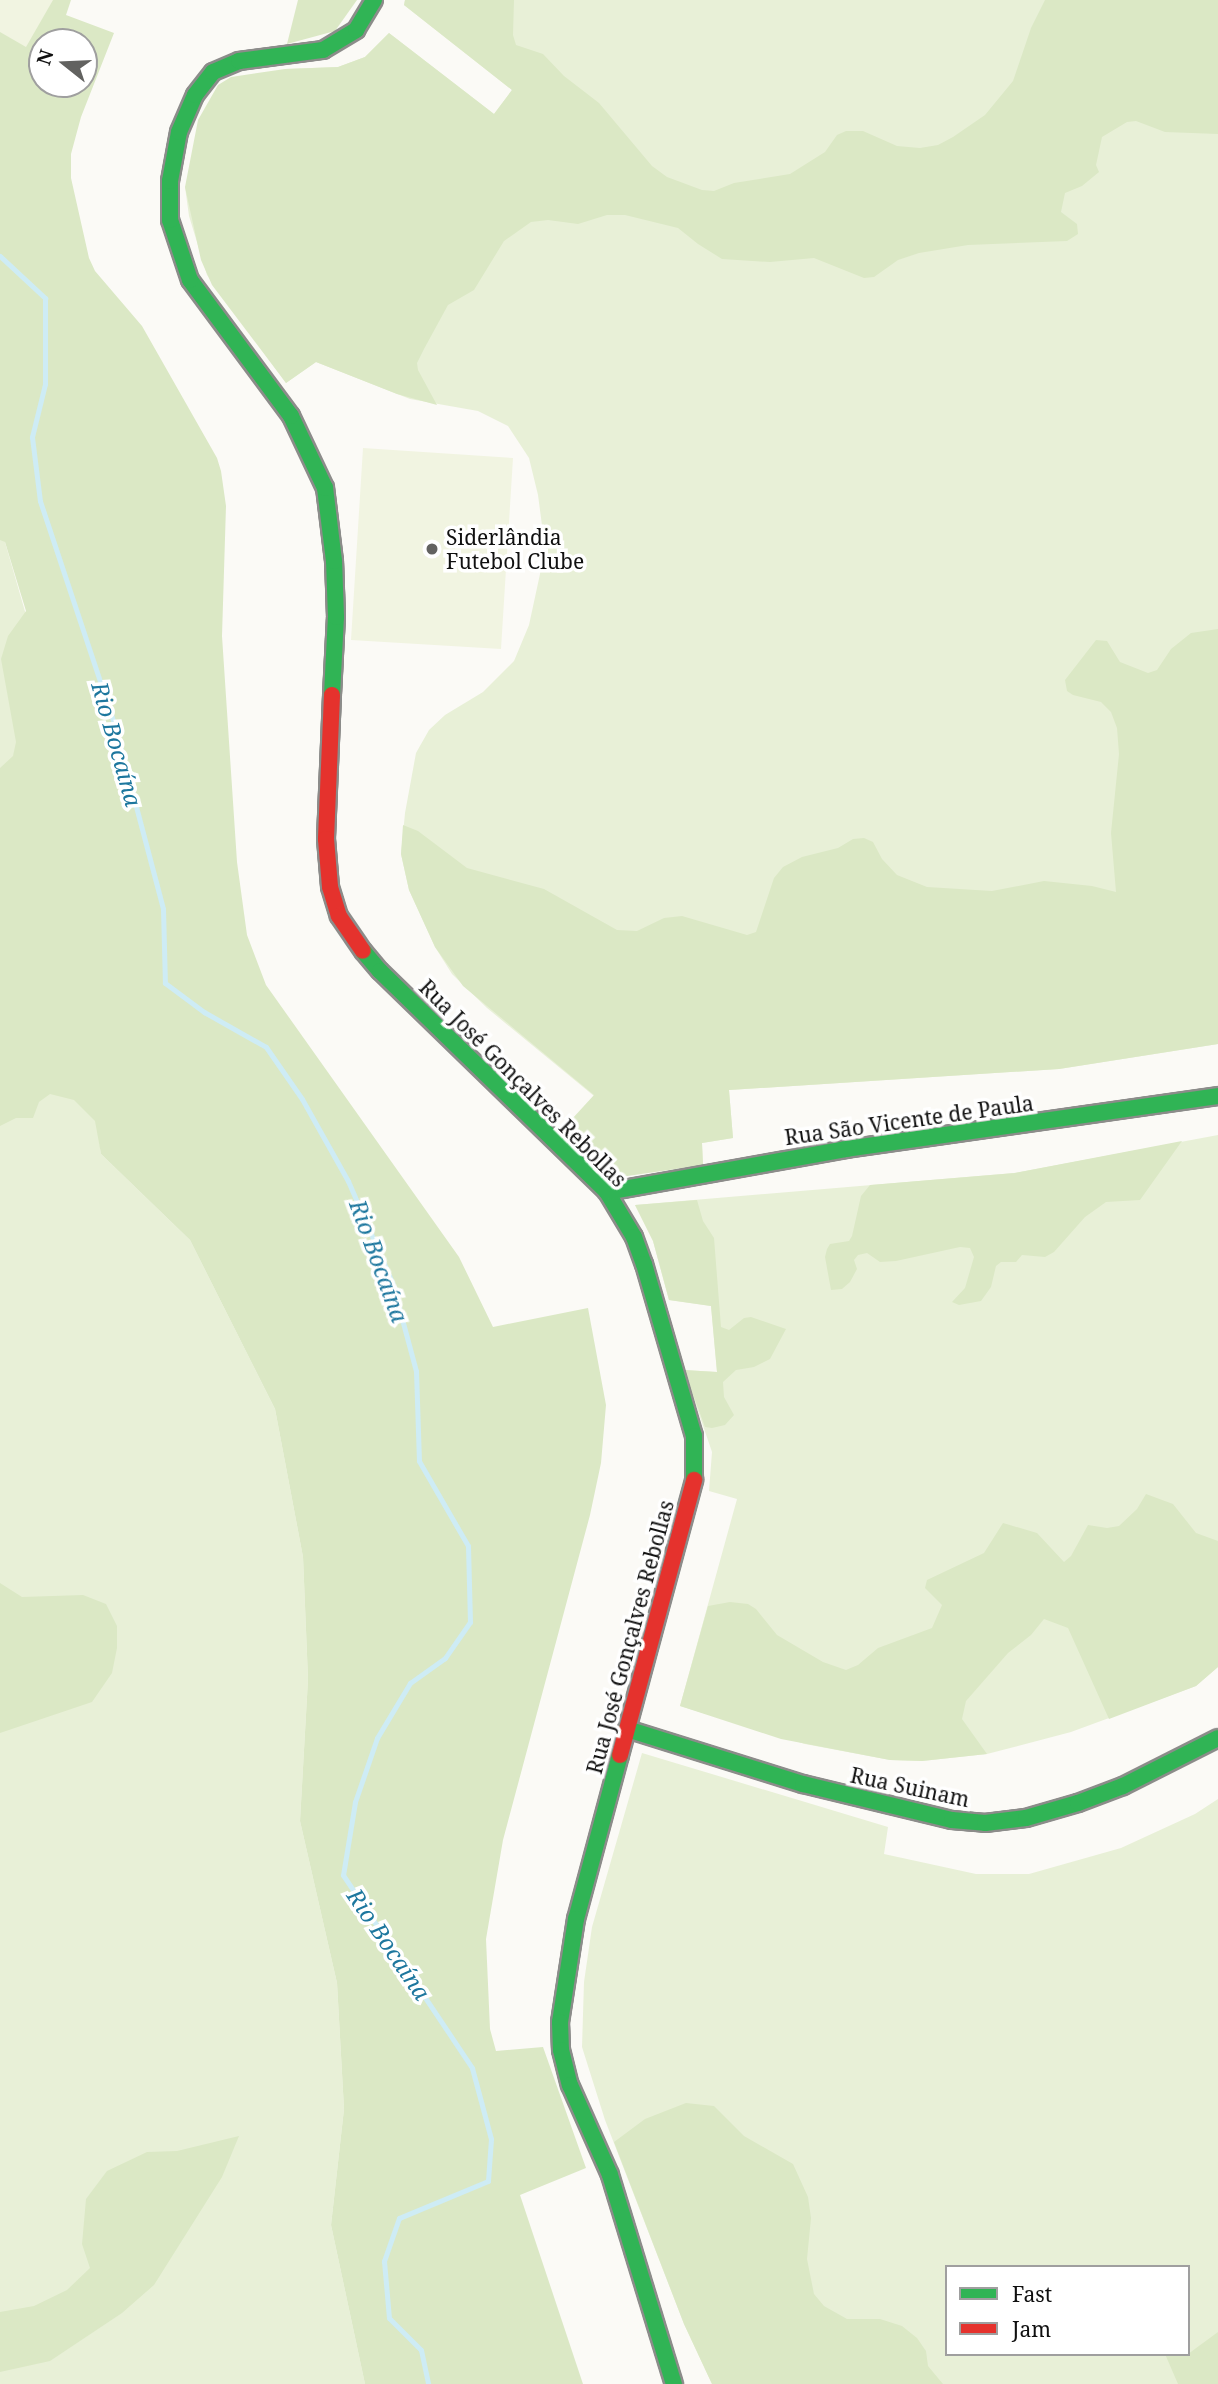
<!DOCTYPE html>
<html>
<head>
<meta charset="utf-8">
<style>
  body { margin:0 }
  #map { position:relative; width:1218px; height:2384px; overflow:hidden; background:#fbfaf6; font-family:"Noto Serif",serif }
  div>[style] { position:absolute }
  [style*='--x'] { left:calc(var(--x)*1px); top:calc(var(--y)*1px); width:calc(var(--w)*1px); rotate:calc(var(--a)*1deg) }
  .green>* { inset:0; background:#e8f0d7 }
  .forest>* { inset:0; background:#dbe8c5 }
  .pitch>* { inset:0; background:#f1f4e1 }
  .stream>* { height:5px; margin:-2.5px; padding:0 2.5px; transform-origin:2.5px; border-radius:2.5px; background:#ceecf5 }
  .roads { filter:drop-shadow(2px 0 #8c8c8a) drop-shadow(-2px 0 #8c8c8a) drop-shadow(0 2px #8c8c8a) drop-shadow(0 -2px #8c8c8a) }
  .fast>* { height:16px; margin:-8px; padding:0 8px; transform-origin:8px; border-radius:8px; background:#30b455 }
  .jam>* { height:16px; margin:-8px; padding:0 8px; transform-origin:8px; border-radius:8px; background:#e5322d }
  .dots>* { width:19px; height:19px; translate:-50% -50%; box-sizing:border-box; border:4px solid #fff; border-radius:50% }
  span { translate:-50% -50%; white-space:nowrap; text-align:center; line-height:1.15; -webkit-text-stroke:7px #fff; paint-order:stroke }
  .poi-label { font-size:21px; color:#101010 }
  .left { translate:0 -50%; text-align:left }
  .street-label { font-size:21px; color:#101010 }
  .water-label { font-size:23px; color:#1d779e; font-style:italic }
  .legend { position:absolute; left:945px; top:2265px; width:245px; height:91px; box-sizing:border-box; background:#fff; border:2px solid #9f9f9f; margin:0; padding:9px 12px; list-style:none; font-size:21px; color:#101010 }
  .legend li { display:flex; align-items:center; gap:14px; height:35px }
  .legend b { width:35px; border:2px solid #9f9f9f }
  .north { position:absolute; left:28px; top:28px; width:70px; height:70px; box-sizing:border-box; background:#fff; border:2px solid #9f9f9f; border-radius:50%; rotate:288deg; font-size:19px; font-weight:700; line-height:28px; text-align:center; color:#101010 }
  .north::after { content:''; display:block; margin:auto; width:24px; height:32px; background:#626260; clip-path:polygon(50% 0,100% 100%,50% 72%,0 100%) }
</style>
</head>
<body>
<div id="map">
  <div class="green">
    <i style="clip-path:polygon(405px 0,1218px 0,1218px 1044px,1059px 1069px,729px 1090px,733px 1138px,702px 1143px,703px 1165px,594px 1096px,487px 1008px,452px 974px,435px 947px,409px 890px,401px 854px,405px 813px,416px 753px,429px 730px,445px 715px,483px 692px,514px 661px,529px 625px,540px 574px,543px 533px,538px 495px,529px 458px,508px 426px,478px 411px,410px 399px,316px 362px,286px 383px,207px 275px,189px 216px,185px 187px,285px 69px,338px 67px,365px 57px,389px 33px,494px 114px,512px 90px,404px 5px)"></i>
    <i style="clip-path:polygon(0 525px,35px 646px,101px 1154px,190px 1240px,275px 1409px,303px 1557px,308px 1679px,300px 1821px,337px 1983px,344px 2109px,331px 2225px,365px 2384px,0 2384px)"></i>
    <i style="clip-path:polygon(1218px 1135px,1218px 1667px,1196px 1686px,1071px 1732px,987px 1754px,922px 1761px,890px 1760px,805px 1744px,680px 1706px,737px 1499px,709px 1491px,712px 1452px,684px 1370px,717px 1372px,711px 1306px,669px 1300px,653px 1241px,635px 1205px,1014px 1173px)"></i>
    <i style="clip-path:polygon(evenodd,642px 1753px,888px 1827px,884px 1854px,976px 1874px,1029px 1874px,1121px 1848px,1195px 1814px,1218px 1799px,1218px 2384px,712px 2384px,684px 2324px,605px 2120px,582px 2047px,584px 1982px,592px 1927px,642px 1753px,947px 2267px,1188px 2267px,1188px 2354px,947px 2354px,947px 2267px)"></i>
  </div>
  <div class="forest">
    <i style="clip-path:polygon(evenodd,0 0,71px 0,66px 15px,114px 33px,81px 117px,71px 154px,71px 178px,89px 258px,95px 271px,142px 326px,217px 458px,221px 471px,226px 506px,222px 636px,237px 862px,247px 935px,266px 985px,459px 1257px,493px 1327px,588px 1308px,606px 1405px,601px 1463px,590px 1515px,503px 1840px,486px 1939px,490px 2029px,496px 2051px,543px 2047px,586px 2168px,520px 2195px,583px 2384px,365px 2384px,331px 2225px,344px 2109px,337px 1983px,300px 1821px,308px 1679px,303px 1557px,275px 1409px,190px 1240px,101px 1154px,95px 1121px,74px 1100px,50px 1094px,39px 1102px,33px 1118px,16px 1118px,0 1126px,0 768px,13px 756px,16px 742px,1px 659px,8px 636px,26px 611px,5px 542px,0 540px,0 0,42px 42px,84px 42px,84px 84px,42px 84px,42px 42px)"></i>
    <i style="clip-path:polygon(298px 0,357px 0,335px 31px,287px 44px)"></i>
    <i style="clip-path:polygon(405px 0,514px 0,513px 35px,516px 45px,543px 54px,564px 76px,599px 103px,652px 166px,667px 177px,702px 190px,714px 191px,734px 183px,790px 174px,825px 152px,837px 135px,846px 131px,863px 131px,897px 146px,920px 148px,938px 145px,953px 137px,985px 115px,1013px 81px,1031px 28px,1045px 0,1218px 0,1218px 134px,1165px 132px,1136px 121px,1127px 122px,1102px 137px,1096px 165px,1099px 172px,1082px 186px,1065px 193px,1061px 212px,1077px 224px,1078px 234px,1067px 241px,968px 245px,919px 253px,898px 260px,874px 277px,864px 278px,814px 258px,770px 262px,722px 259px,698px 244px,678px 228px,625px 215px,607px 215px,578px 224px,548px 220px,531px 222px,504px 241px,474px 290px,448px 305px,424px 349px,417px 363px,418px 370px,437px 405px,397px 394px,316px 362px,286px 383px,212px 285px,201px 260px,185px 187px,198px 120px,218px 85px,231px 77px,285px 69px,338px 67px,365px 57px,389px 33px,494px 114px,512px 90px,404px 5px)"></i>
    <i style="clip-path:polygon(1218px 629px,1218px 1044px,1059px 1069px,729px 1090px,733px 1138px,702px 1143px,703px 1165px,607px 1179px,561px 1131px,594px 1095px,463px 986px,435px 947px,409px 890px,401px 854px,403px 825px,418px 831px,467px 868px,544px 889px,617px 930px,637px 931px,664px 918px,682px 916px,747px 935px,756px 932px,774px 878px,783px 867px,802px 857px,838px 848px,853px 839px,864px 838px,873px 842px,882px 859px,897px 875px,927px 887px,992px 891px,1044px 881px,1092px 886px,1116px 892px,1111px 833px,1119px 754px,1117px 728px,1111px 712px,1101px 702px,1073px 695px,1067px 691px,1065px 680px,1096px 640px,1107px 641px,1120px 662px,1148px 673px,1157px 670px,1171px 649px,1191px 633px)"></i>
    <i style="clip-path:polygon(1182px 1141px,1140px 1200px,1106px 1202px,1085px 1217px,1054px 1252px,1045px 1257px,1022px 1255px,1016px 1262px,1001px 1262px,996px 1266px,991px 1287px,981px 1301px,959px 1305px,952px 1302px,965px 1288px,974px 1257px,970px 1248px,960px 1247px,896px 1261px,880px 1262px,867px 1253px,858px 1255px,854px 1260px,857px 1269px,850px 1282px,842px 1289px,831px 1290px,825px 1257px,827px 1249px,830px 1244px,849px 1241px,852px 1236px,861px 1196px,870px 1185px,1015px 1173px)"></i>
    <i style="clip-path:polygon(697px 1200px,703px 1221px,714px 1238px,721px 1327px,729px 1330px,744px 1318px,751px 1317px,786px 1329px,770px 1359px,754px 1367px,736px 1370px,723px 1382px,724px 1397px,734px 1415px,725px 1425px,712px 1428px,705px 1427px,684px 1370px,717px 1372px,711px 1306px,669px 1300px,653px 1241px,635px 1205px)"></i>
    <i style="clip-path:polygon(1146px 1494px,1173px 1504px,1196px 1533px,1218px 1541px,1218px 1667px,1196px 1686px,1109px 1719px,1068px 1628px,1044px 1619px,1031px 1635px,1008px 1653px,966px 1701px,962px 1719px,987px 1754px,922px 1761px,890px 1760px,781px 1739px,680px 1706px,708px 1606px,730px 1602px,748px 1604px,756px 1609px,777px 1635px,823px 1662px,846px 1670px,858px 1665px,878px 1648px,932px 1628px,942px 1605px,925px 1588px,927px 1580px,984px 1553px,1003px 1523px,1037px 1533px,1064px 1562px,1071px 1556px,1088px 1525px,1107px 1528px,1119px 1526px,1137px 1509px)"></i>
    <i style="clip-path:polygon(0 1583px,22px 1597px,83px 1595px,106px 1604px,117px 1626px,117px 1648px,112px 1673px,92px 1702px,0 1733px)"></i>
    <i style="clip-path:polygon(686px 2103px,714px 2106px,744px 2136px,793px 2164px,808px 2197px,811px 2218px,807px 2259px,814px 2294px,824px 2306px,847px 2319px,880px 2319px,902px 2326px,917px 2338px,926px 2351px,928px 2366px,943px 2384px,712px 2384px,684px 2324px,614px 2142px,645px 2119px)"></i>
    <i style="clip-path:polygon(239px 2136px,222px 2177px,154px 2285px,122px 2313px,50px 2361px,0 2372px,0 2312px,34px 2306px,67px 2290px,90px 2268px,82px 2244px,86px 2199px,107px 2171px,147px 2152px,177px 2151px)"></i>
    <i style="clip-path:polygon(1218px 2332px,1218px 2384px,1178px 2384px,1165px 2354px,1188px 2354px)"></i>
  </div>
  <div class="pitch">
    <i style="clip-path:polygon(0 0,53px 0,26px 47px,0 32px)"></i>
    <i style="clip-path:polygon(363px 448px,513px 458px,501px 649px,351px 640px)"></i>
  </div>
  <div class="stream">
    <i style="--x:0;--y:256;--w:62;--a:43"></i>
    <i style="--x:45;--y:298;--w:86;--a:90"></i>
    <i style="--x:45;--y:384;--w:55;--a:103.8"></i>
    <i style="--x:32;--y:437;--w:64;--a:82.9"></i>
    <i style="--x:40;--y:501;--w:238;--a:71.6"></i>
    <i style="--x:115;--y:727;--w:188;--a:75.2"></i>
    <i style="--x:163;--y:909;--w:74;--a:88.5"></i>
    <i style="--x:165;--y:983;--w:49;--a:36.6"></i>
    <i style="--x:204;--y:1012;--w:71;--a:29.4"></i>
    <i style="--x:266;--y:1047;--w:63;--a:55.3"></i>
    <i style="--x:302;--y:1099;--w:94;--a:60.7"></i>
    <i style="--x:348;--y:1181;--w:110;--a:66.5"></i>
    <i style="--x:392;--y:1282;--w:92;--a:74.9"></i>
    <i style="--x:416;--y:1371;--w:90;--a:88.1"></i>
    <i style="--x:419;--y:1461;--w:98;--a:60"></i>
    <i style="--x:468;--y:1546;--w:76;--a:88.5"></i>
    <i style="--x:470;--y:1622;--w:44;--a:124.8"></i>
    <i style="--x:445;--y:1658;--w:43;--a:144.5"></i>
    <i style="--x:410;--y:1683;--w:64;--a:121"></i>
    <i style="--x:377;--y:1738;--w:68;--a:109"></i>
    <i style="--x:355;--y:1802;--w:74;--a:99.3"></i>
    <i style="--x:343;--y:1875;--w:232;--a:56.2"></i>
    <i style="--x:472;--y:2068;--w:73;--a:75"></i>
    <i style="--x:491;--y:2139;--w:42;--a:94.1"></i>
    <i style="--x:488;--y:2181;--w:96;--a:157.4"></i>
    <i style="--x:399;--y:2218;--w:46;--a:109.2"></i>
    <i style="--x:384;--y:2261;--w:57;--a:85"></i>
    <i style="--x:389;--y:2318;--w:45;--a:45"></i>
    <i style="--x:421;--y:2350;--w:35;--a:78"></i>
  </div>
  <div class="roads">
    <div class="fast">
      <i style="--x:332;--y:695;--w:78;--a:-87.1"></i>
      <i style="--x:336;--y:617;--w:56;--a:-92"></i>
      <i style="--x:334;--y:561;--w:74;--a:-97"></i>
      <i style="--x:325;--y:488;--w:80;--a:-115.3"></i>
      <i style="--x:291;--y:416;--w:169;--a:-126.6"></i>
      <i style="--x:190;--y:280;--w:63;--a:-108.4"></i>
      <i style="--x:170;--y:220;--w:39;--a:-90"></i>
      <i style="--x:170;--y:181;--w:50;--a:-79.6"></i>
      <i style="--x:179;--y:132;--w:40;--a:-66.6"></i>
      <i style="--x:195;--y:95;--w:29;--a:-52"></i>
      <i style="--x:213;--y:72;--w:28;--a:-23"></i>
      <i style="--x:239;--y:61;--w:85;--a:-7.5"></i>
      <i style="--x:323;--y:50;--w:39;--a:-31"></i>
      <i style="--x:356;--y:30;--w:35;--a:-59"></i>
      <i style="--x:363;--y:951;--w:26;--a:50"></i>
      <i style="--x:380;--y:971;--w:317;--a:44.2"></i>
      <i style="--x:607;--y:1192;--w:52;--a:59"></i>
      <i style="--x:634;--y:1237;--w:29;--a:70"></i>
      <i style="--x:644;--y:1264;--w:179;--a:73.8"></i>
      <i style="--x:694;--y:1436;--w:44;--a:90"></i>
      <i style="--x:607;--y:1192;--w:243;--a:-10.2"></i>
      <i style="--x:846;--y:1149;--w:376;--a:-8.1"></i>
      <i style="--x:627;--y:1729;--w:184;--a:17.4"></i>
      <i style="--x:803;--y:1784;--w:153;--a:13.6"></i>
      <i style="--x:952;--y:1820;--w:33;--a:5"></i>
      <i style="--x:985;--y:1823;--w:41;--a:-7"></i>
      <i style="--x:1026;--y:1818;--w:54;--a:-16.1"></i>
      <i style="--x:1078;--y:1803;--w:48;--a:-20.7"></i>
      <i style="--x:1123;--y:1786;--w:106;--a:-26.8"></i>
      <i style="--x:620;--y:1755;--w:170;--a:105"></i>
      <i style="--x:576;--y:1919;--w:104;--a:98.8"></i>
      <i style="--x:560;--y:2022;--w:28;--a:88"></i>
      <i style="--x:561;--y:2050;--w:36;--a:76"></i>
      <i style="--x:570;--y:2085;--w:98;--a:66"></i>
      <i style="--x:610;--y:2175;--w:219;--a:73"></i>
    </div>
    <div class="jam">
      <i style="--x:332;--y:695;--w:144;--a:92.4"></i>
      <i style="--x:326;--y:839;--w:48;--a:85.2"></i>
      <i style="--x:330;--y:887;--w:30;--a:73"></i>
      <i style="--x:339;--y:916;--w:42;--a:55.6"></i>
      <i style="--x:620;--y:1755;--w:285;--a:-74.9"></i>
    </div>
  </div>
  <div class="dots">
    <i style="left:432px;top:549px;background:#626260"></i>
  </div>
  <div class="poi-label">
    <span class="left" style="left:446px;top:549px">Siderlândia<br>Futebol Clube</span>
  </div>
  <div class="street-label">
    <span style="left:523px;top:1083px;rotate:45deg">Rua José Gonçalves Rebollas</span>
    <span style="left:909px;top:1120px;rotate:-8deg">Rua São Vicente de Paula</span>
    <span style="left:630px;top:1637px;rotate:-75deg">Rua José Gonçalves Rebollas</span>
    <span style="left:910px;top:1787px;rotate:12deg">Rua Suinam</span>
  </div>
  <div class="water-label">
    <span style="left:117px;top:744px;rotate:74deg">Rio Bocaína</span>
    <span style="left:379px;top:1261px;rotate:70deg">Rio Bocaína</span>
    <span style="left:389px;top:1944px;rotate:56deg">Rio Bocaína</span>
  </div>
  <ul class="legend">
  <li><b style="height:9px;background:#30b455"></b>Fast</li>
  <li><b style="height:9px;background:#e5322d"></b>Jam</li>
  </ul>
  <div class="north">N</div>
</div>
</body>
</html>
